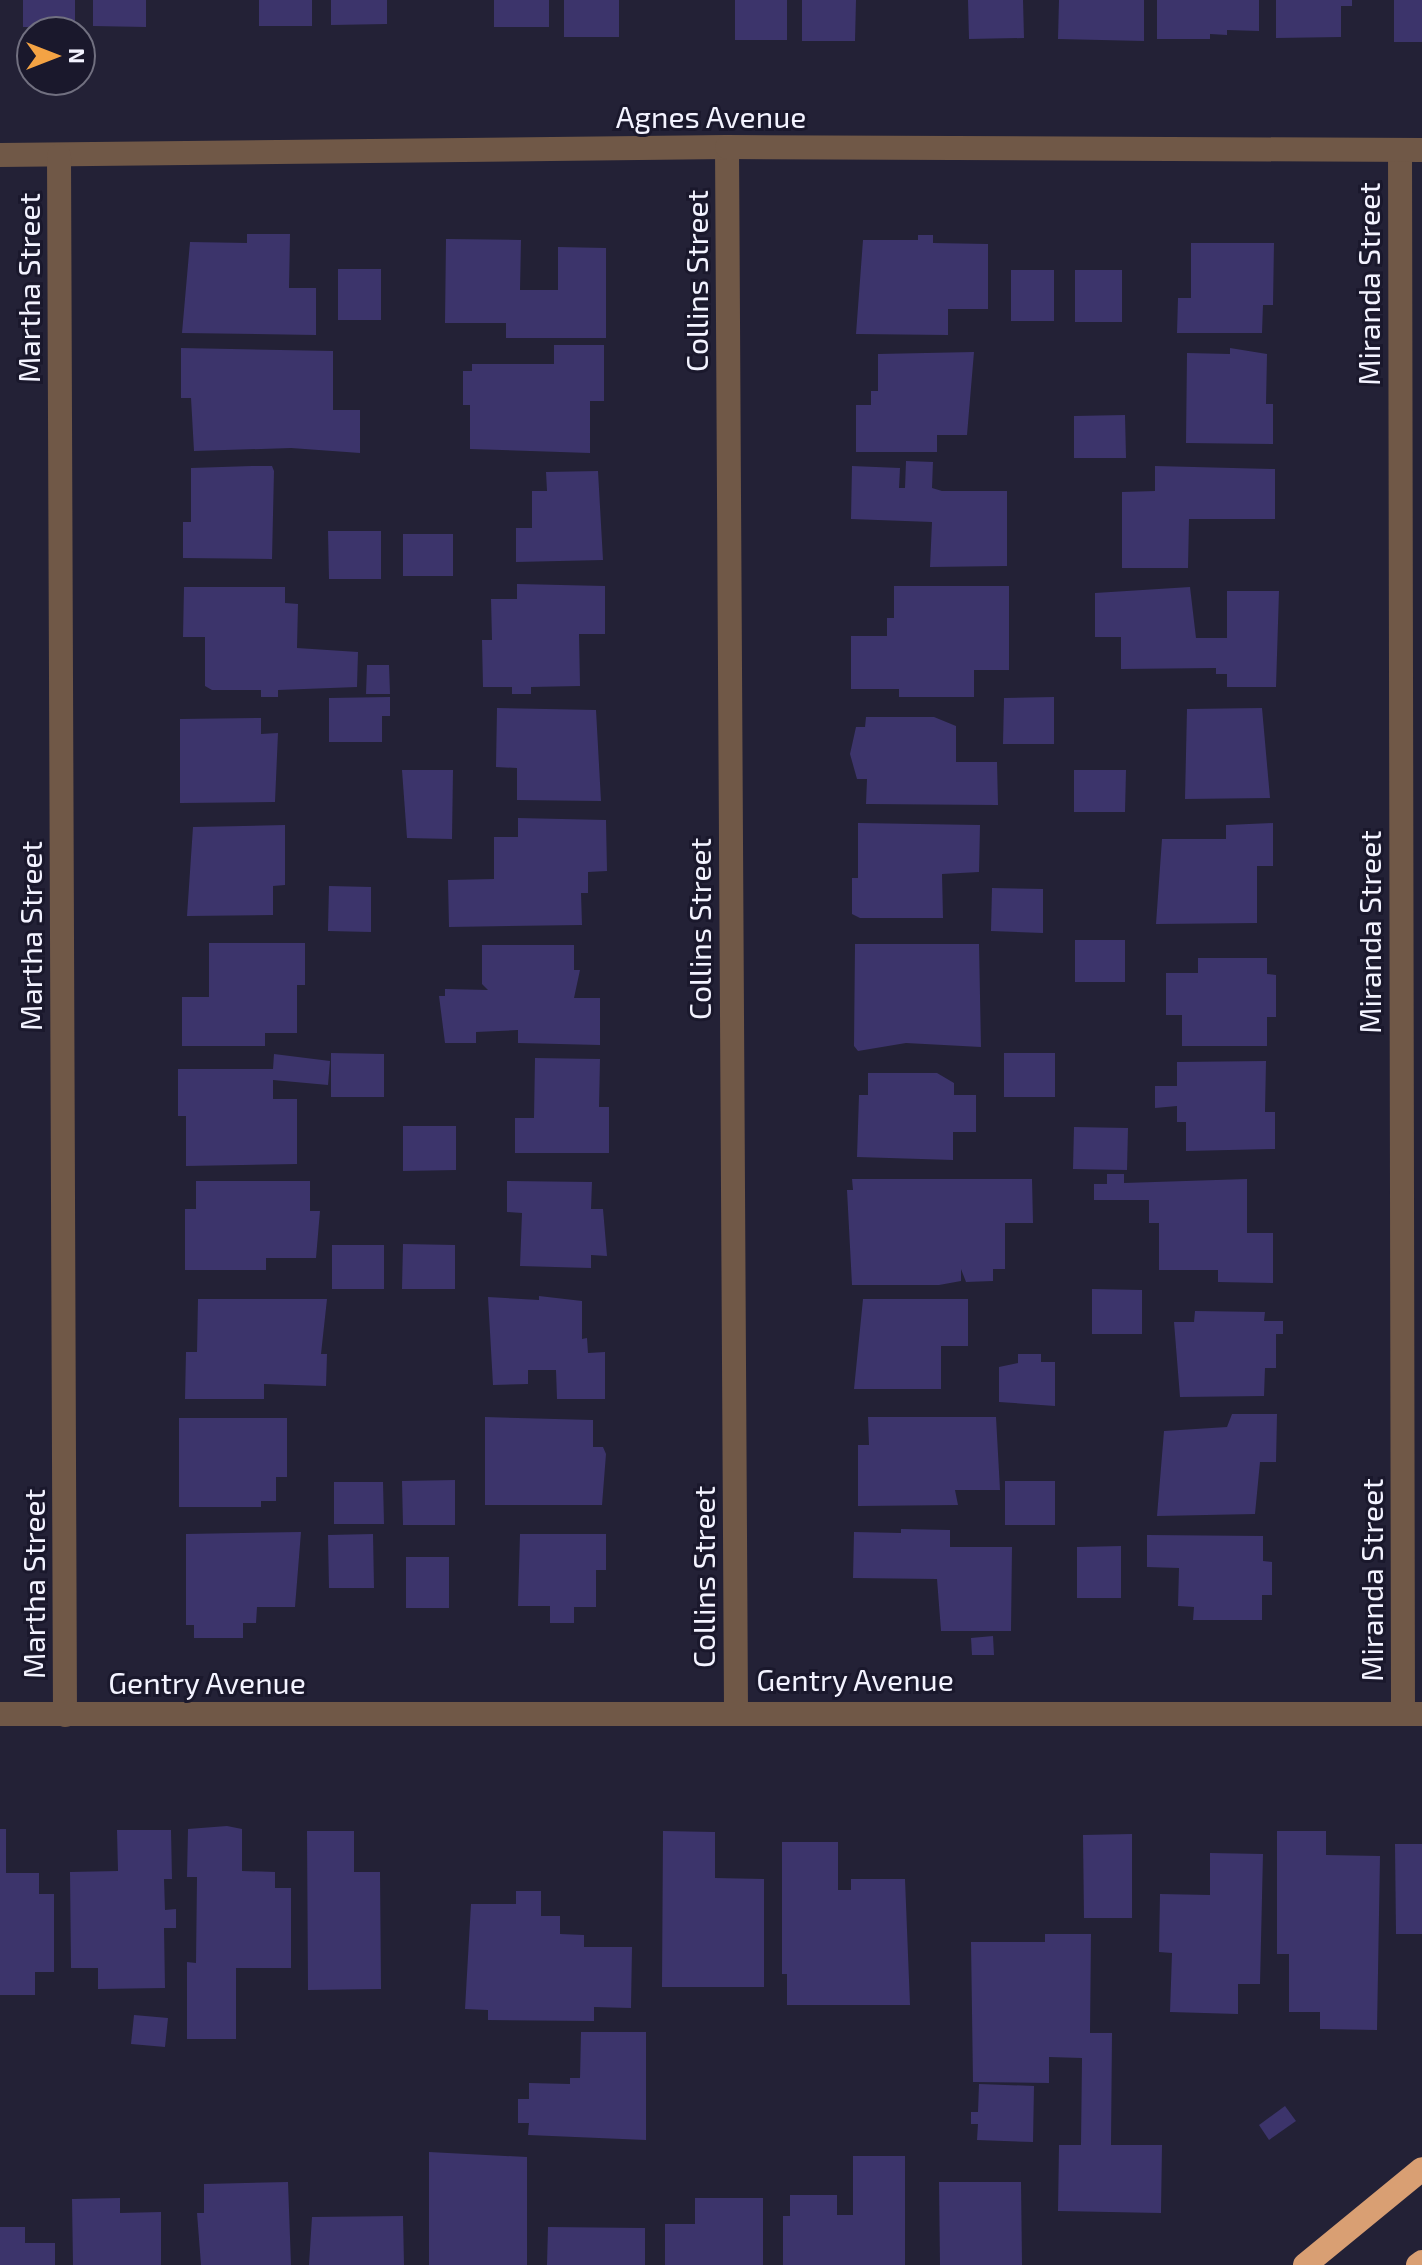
<!DOCTYPE html>
<html>
<head>
<meta charset="utf-8">
<style>
  body { margin:0 }
  #map { position:relative; width:1422px; height:2265px; overflow:hidden; background:#232136; font-family:"Exo 2",sans-serif }
  div>[style] { position:absolute }
  [style*='--x'] { left:calc(var(--x)*1px); top:calc(var(--y)*1px); width:calc(var(--w)*1px); rotate:calc(var(--a)*1deg) }
  .building>* { inset:0; background:#3c346b }
  .minor>* { height:24px; margin:-12px; padding:0 12px; transform-origin:12px; border-radius:12px; background:#705847 }
  .highway>* { height:24px; margin:-12px; padding:0 12px; transform-origin:12px; border-radius:12px; background:#d99f73 }
  span { translate:-50% -50%; white-space:nowrap; text-align:center; line-height:1.15; -webkit-text-stroke:6px #1a182c; paint-order:stroke }
  .street-label { font-size:30px; color:#f3f3ff }
  .north { position:absolute; left:16px; top:16px; width:80px; height:80px; box-sizing:border-box; background:#1a182c; border:2px solid #717080; border-radius:50%; rotate:90deg; font-size:22px; font-weight:700; line-height:32px; text-align:center; color:#f3f3ff }
  .north::after { content:''; display:block; margin:auto; width:28px; height:36px; background:#f4a344; clip-path:polygon(50% 0,100% 100%,50% 72%,0 100%) }
</style>
</head>
<body>
<div id="map">
  <div class="building">
    <i style="clip-path:polygon(23px 0,75px 0,75px 27px,23px 27px)"></i>
    <i style="clip-path:polygon(93px 0,146px 0,146px 27px,93px 26px)"></i>
    <i style="clip-path:polygon(259px 0,312px 0,312px 26px,259px 26px)"></i>
    <i style="clip-path:polygon(331px 0,387px 0,387px 24px,331px 25px)"></i>
    <i style="clip-path:polygon(494px 0,549px 0,549px 27px,494px 27px)"></i>
    <i style="clip-path:polygon(564px 0,619px 0,619px 37px,564px 37px)"></i>
    <i style="clip-path:polygon(735px 0,787px 0,787px 40px,735px 40px)"></i>
    <i style="clip-path:polygon(802px 0,856px 0,855px 41px,802px 41px)"></i>
    <i style="clip-path:polygon(968px 0,1023px 0,1024px 38px,969px 39px)"></i>
    <i style="clip-path:polygon(1059px 0,1144px 0,1144px 41px,1058px 39px)"></i>
    <i style="clip-path:polygon(1157px 0,1259px 0,1259px 31px,1227px 30px,1227px 35px,1210px 34px,1210px 39px,1157px 39px)"></i>
    <i style="clip-path:polygon(1276px 0,1352px 0,1352px 6px,1341px 6px,1341px 37px,1276px 38px)"></i>
    <i style="clip-path:polygon(1394px 0,1422px 0,1422px 42px,1394px 42px)"></i>
    <i style="clip-path:polygon(247px 234px,290px 234px,289px 288px,316px 288px,316px 335px,182px 333px,190px 242px,247px 243px)"></i>
    <i style="clip-path:polygon(918px 235px,933px 235px,933px 243px,988px 244px,988px 309px,948px 309px,948px 335px,856px 334px,863px 240px,918px 240px)"></i>
    <i style="clip-path:polygon(446px 239px,521px 240px,520px 290px,558px 290px,558px 247px,606px 248px,606px 338px,506px 338px,506px 323px,445px 323px)"></i>
    <i style="clip-path:polygon(1191px 243px,1274px 243px,1273px 305px,1263px 305px,1262px 333px,1177px 333px,1178px 298px,1191px 298px)"></i>
    <i style="clip-path:polygon(338px 269px,381px 269px,381px 320px,338px 320px)"></i>
    <i style="clip-path:polygon(1011px 270px,1054px 270px,1054px 321px,1011px 321px)"></i>
    <i style="clip-path:polygon(1075px 270px,1122px 270px,1122px 322px,1075px 322px)"></i>
    <i style="clip-path:polygon(554px 345px,604px 345px,604px 401px,590px 401px,590px 453px,470px 449px,470px 405px,463px 405px,463px 371px,472px 371px,472px 364px,554px 364px)"></i>
    <i style="clip-path:polygon(181px 348px,333px 351px,333px 410px,360px 410px,360px 453px,291px 448px,194px 451px,191px 398px,181px 398px)"></i>
    <i style="clip-path:polygon(1230px 348px,1267px 354px,1266px 404px,1273px 404px,1273px 444px,1186px 443px,1187px 353px,1230px 354px)"></i>
    <i style="clip-path:polygon(974px 352px,967px 435px,937px 435px,937px 452px,856px 452px,856px 405px,871px 405px,871px 391px,878px 391px,878px 354px)"></i>
    <i style="clip-path:polygon(1125px 415px,1126px 458px,1074px 458px,1074px 416px)"></i>
    <i style="clip-path:polygon(906px 461px,933px 462px,932px 488px,942px 491px,1007px 491px,1007px 566px,930px 567px,932px 522px,851px 519px,852px 466px,900px 468px,899px 488px,905px 488px)"></i>
    <i style="clip-path:polygon(252px 466px,272px 466px,274px 471px,272px 559px,183px 558px,183px 522px,191px 522px,191px 468px)"></i>
    <i style="clip-path:polygon(1155px 466px,1275px 469px,1275px 519px,1189px 519px,1188px 568px,1122px 568px,1122px 492px,1155px 491px)"></i>
    <i style="clip-path:polygon(598px 471px,603px 560px,516px 562px,516px 528px,532px 528px,532px 491px,547px 491px,546px 472px)"></i>
    <i style="clip-path:polygon(328px 531px,381px 531px,381px 579px,329px 579px)"></i>
    <i style="clip-path:polygon(403px 534px,453px 534px,453px 576px,403px 576px)"></i>
    <i style="clip-path:polygon(517px 584px,605px 586px,605px 634px,579px 634px,580px 686px,531px 687px,531px 694px,512px 694px,512px 687px,483px 687px,482px 640px,492px 640px,491px 599px,517px 599px)"></i>
    <i style="clip-path:polygon(894px 586px,1009px 586px,1009px 670px,974px 670px,974px 697px,899px 697px,899px 689px,851px 689px,851px 636px,887px 636px,887px 618px,894px 618px)"></i>
    <i style="clip-path:polygon(184px 587px,285px 587px,285px 603px,298px 604px,297px 648px,358px 652px,357px 687px,278px 690px,278px 697px,261px 697px,261px 690px,212px 690px,205px 686px,205px 637px,183px 637px)"></i>
    <i style="clip-path:polygon(1190px 587px,1196px 638px,1227px 638px,1227px 591px,1279px 591px,1276px 687px,1227px 687px,1227px 674px,1216px 674px,1216px 668px,1121px 669px,1121px 637px,1095px 637px,1095px 593px)"></i>
    <i style="clip-path:polygon(367px 665px,389px 665px,390px 694px,366px 694px)"></i>
    <i style="clip-path:polygon(390px 697px,390px 716px,382px 716px,382px 742px,329px 742px,329px 698px)"></i>
    <i style="clip-path:polygon(1054px 697px,1054px 744px,1003px 744px,1004px 698px)"></i>
    <i style="clip-path:polygon(497px 708px,596px 710px,601px 801px,517px 800px,517px 768px,496px 767px)"></i>
    <i style="clip-path:polygon(1262px 708px,1270px 798px,1185px 799px,1187px 709px)"></i>
    <i style="clip-path:polygon(866px 717px,934px 717px,956px 726px,956px 762px,997px 762px,998px 805px,866px 804px,867px 779px,857px 779px,850px 754px,856px 727px,865px 727px)"></i>
    <i style="clip-path:polygon(261px 718px,261px 734px,278px 733px,275px 802px,180px 803px,180px 719px)"></i>
    <i style="clip-path:polygon(402px 770px,453px 770px,452px 839px,407px 838px)"></i>
    <i style="clip-path:polygon(1074px 770px,1126px 770px,1125px 812px,1074px 812px)"></i>
    <i style="clip-path:polygon(518px 818px,606px 820px,607px 871px,588px 872px,588px 893px,581px 893px,582px 925px,449px 927px,448px 880px,494px 879px,494px 837px,518px 837px)"></i>
    <i style="clip-path:polygon(858px 823px,980px 825px,979px 872px,942px 874px,943px 918px,860px 918px,852px 914px,852px 878px,858px 878px)"></i>
    <i style="clip-path:polygon(1273px 823px,1273px 866px,1257px 866px,1257px 923px,1156px 924px,1162px 839px,1226px 839px,1226px 825px)"></i>
    <i style="clip-path:polygon(285px 825px,285px 885px,273px 886px,273px 915px,187px 916px,193px 827px)"></i>
    <i style="clip-path:polygon(329px 886px,371px 887px,371px 932px,328px 931px)"></i>
    <i style="clip-path:polygon(992px 888px,1043px 889px,1043px 933px,991px 931px)"></i>
    <i style="clip-path:polygon(1075px 940px,1125px 940px,1125px 982px,1075px 982px)"></i>
    <i style="clip-path:polygon(209px 943px,305px 943px,305px 985px,297px 985px,297px 1033px,265px 1033px,265px 1046px,182px 1046px,182px 997px,209px 997px)"></i>
    <i style="clip-path:polygon(855px 944px,979px 944px,981px 1047px,906px 1043px,858px 1051px,854px 1046px)"></i>
    <i style="clip-path:polygon(482px 945px,574px 945px,574px 970px,580px 970px,574px 998px,600px 998px,600px 1045px,518px 1043px,518px 1030px,476px 1032px,476px 1043px,445px 1043px,439px 996px,445px 996px,445px 989px,488px 990px,482px 984px)"></i>
    <i style="clip-path:polygon(1198px 958px,1267px 958px,1267px 974px,1276px 975px,1276px 1017px,1267px 1017px,1267px 1046px,1182px 1046px,1182px 1015px,1166px 1015px,1166px 973px,1198px 973px)"></i>
    <i style="clip-path:polygon(331px 1053px,384px 1054px,384px 1097px,331px 1097px)"></i>
    <i style="clip-path:polygon(1004px 1053px,1055px 1053px,1055px 1097px,1004px 1097px)"></i>
    <i style="clip-path:polygon(274px 1054px,330px 1061px,328px 1085px,273px 1080px,273px 1099px,297px 1099px,297px 1164px,186px 1166px,186px 1116px,178px 1116px,178px 1069px,273px 1069px)"></i>
    <i style="clip-path:polygon(535px 1058px,600px 1059px,599px 1107px,609px 1107px,609px 1153px,515px 1153px,515px 1118px,534px 1118px)"></i>
    <i style="clip-path:polygon(1266px 1061px,1265px 1112px,1275px 1112px,1275px 1149px,1186px 1151px,1186px 1122px,1177px 1122px,1177px 1106px,1155px 1108px,1155px 1086px,1177px 1086px,1177px 1062px)"></i>
    <i style="clip-path:polygon(868px 1073px,937px 1073px,954px 1083px,954px 1095px,976px 1095px,976px 1132px,953px 1132px,953px 1160px,857px 1157px,859px 1095px,868px 1095px)"></i>
    <i style="clip-path:polygon(403px 1126px,456px 1126px,456px 1170px,403px 1171px)"></i>
    <i style="clip-path:polygon(1074px 1127px,1128px 1128px,1127px 1170px,1073px 1169px)"></i>
    <i style="clip-path:polygon(1107px 1174px,1124px 1174px,1124px 1183px,1247px 1179px,1247px 1233px,1273px 1233px,1273px 1283px,1218px 1282px,1218px 1270px,1159px 1270px,1159px 1223px,1149px 1223px,1149px 1200px,1094px 1200px,1094px 1184px,1107px 1184px)"></i>
    <i style="clip-path:polygon(852px 1179px,1032px 1179px,1033px 1223px,1005px 1223px,1005px 1269px,993px 1269px,993px 1281px,966px 1282px,961px 1269px,961px 1281px,939px 1285px,852px 1285px,847px 1190px,853px 1190px)"></i>
    <i style="clip-path:polygon(196px 1181px,310px 1181px,310px 1211px,320px 1211px,316px 1258px,266px 1258px,266px 1270px,185px 1270px,185px 1209px,196px 1209px)"></i>
    <i style="clip-path:polygon(507px 1181px,592px 1182px,591px 1209px,603px 1209px,607px 1256px,591px 1255px,591px 1268px,520px 1266px,522px 1213px,507px 1212px)"></i>
    <i style="clip-path:polygon(403px 1244px,455px 1245px,455px 1289px,402px 1289px)"></i>
    <i style="clip-path:polygon(332px 1245px,384px 1245px,384px 1289px,332px 1289px)"></i>
    <i style="clip-path:polygon(1092px 1289px,1142px 1290px,1142px 1334px,1092px 1334px)"></i>
    <i style="clip-path:polygon(539px 1296px,582px 1301px,582px 1339px,587px 1338px,588px 1353px,605px 1352px,605px 1399px,557px 1399px,556px 1370px,528px 1370px,528px 1384px,493px 1385px,488px 1297px,539px 1300px)"></i>
    <i style="clip-path:polygon(198px 1299px,327px 1299px,321px 1354px,327px 1354px,326px 1386px,264px 1384px,264px 1399px,185px 1399px,186px 1352px,197px 1352px)"></i>
    <i style="clip-path:polygon(863px 1299px,968px 1299px,968px 1346px,941px 1346px,941px 1389px,854px 1389px)"></i>
    <i style="clip-path:polygon(1195px 1311px,1265px 1312px,1264px 1321px,1283px 1321px,1283px 1334px,1276px 1334px,1276px 1368px,1265px 1368px,1264px 1396px,1180px 1397px,1174px 1322px,1194px 1322px)"></i>
    <i style="clip-path:polygon(1018px 1354px,1041px 1354px,1041px 1362px,1055px 1362px,1055px 1406px,999px 1402px,999px 1367px,1018px 1363px)"></i>
    <i style="clip-path:polygon(1232px 1414px,1277px 1414px,1276px 1462px,1260px 1462px,1255px 1514px,1157px 1516px,1164px 1431px,1227px 1427px)"></i>
    <i style="clip-path:polygon(485px 1417px,593px 1420px,593px 1447px,603px 1447px,606px 1454px,602px 1505px,485px 1505px)"></i>
    <i style="clip-path:polygon(868px 1417px,996px 1417px,1000px 1490px,955px 1490px,958px 1505px,858px 1506px,858px 1445px,869px 1445px)"></i>
    <i style="clip-path:polygon(179px 1418px,287px 1418px,287px 1477px,276px 1477px,276px 1501px,261px 1501px,261px 1507px,179px 1507px)"></i>
    <i style="clip-path:polygon(455px 1480px,455px 1525px,403px 1525px,402px 1481px)"></i>
    <i style="clip-path:polygon(1005px 1481px,1055px 1481px,1055px 1525px,1005px 1525px)"></i>
    <i style="clip-path:polygon(334px 1482px,383px 1482px,384px 1524px,334px 1524px)"></i>
    <i style="clip-path:polygon(901px 1529px,950px 1530px,950px 1547px,1012px 1547px,1011px 1631px,941px 1631px,937px 1579px,853px 1578px,854px 1532px,901px 1533px)"></i>
    <i style="clip-path:polygon(301px 1532px,295px 1607px,257px 1607px,256px 1623px,243px 1623px,243px 1638px,194px 1638px,194px 1625px,186px 1625px,186px 1534px)"></i>
    <i style="clip-path:polygon(373px 1534px,374px 1588px,329px 1588px,328px 1535px)"></i>
    <i style="clip-path:polygon(520px 1534px,606px 1534px,606px 1570px,596px 1570px,596px 1607px,574px 1607px,574px 1623px,550px 1623px,550px 1606px,518px 1606px)"></i>
    <i style="clip-path:polygon(1147px 1535px,1263px 1536px,1263px 1561px,1272px 1562px,1272px 1595px,1262px 1595px,1262px 1620px,1193px 1620px,1194px 1607px,1178px 1606px,1179px 1568px,1147px 1567px)"></i>
    <i style="clip-path:polygon(1121px 1546px,1121px 1598px,1077px 1598px,1077px 1547px)"></i>
    <i style="clip-path:polygon(406px 1557px,449px 1557px,449px 1608px,406px 1608px)"></i>
    <i style="clip-path:polygon(993px 1636px,994px 1655px,972px 1655px,971px 1638px)"></i>
    <i style="clip-path:polygon(227px 1826px,242px 1829px,242px 1871px,275px 1872px,275px 1888px,291px 1888px,291px 1968px,236px 1968px,236px 2039px,187px 2039px,187px 1962px,196px 1963px,197px 1877px,187px 1877px,188px 1829px)"></i>
    <i style="clip-path:polygon(0 1829px,6px 1829px,6px 1873px,39px 1873px,39px 1894px,54px 1894px,54px 1972px,35px 1972px,35px 1995px,0 1995px)"></i>
    <i style="clip-path:polygon(117px 1830px,171px 1830px,172px 1879px,164px 1879px,165px 1910px,176px 1909px,176px 1928px,164px 1928px,165px 1988px,98px 1989px,98px 1968px,71px 1968px,70px 1872px,118px 1871px)"></i>
    <i style="clip-path:polygon(307px 1831px,354px 1831px,354px 1872px,380px 1872px,381px 1989px,308px 1990px)"></i>
    <i style="clip-path:polygon(663px 1831px,715px 1832px,715px 1878px,764px 1879px,764px 1987px,662px 1987px)"></i>
    <i style="clip-path:polygon(1277px 1831px,1326px 1831px,1326px 1855px,1380px 1856px,1377px 2030px,1320px 2029px,1320px 2012px,1289px 2012px,1289px 1954px,1277px 1954px)"></i>
    <i style="clip-path:polygon(1132px 1834px,1132px 1918px,1084px 1918px,1083px 1835px)"></i>
    <i style="clip-path:polygon(782px 1842px,838px 1842px,838px 1890px,851px 1890px,851px 1879px,905px 1879px,910px 2005px,787px 2005px,787px 1974px,782px 1974px)"></i>
    <i style="clip-path:polygon(1395px 1844px,1422px 1844px,1422px 1934px,1396px 1934px)"></i>
    <i style="clip-path:polygon(1210px 1853px,1263px 1854px,1260px 1984px,1238px 1984px,1238px 2014px,1170px 2012px,1172px 1953px,1159px 1952px,1160px 1894px,1210px 1895px)"></i>
    <i style="clip-path:polygon(516px 1891px,541px 1891px,541px 1916px,560px 1916px,560px 1934px,584px 1935px,584px 1947px,632px 1947px,631px 2008px,594px 2007px,594px 2021px,488px 2020px,488px 2010px,465px 2009px,471px 1904px,516px 1904px)"></i>
    <i style="clip-path:polygon(1045px 1934px,1091px 1934px,1090px 2033px,1112px 2033px,1111px 2145px,1162px 2145px,1161px 2213px,1058px 2211px,1059px 2145px,1081px 2145px,1082px 2058px,1049px 2057px,1049px 2083px,973px 2082px,971px 1942px,1045px 1942px)"></i>
    <i style="clip-path:polygon(134px 2015px,168px 2018px,165px 2047px,131px 2044px)"></i>
    <i style="clip-path:polygon(581px 2032px,646px 2032px,646px 2140px,528px 2135px,529px 2123px,518px 2123px,518px 2099px,529px 2099px,529px 2083px,570px 2084px,570px 2078px,580px 2078px)"></i>
    <i style="clip-path:polygon(979px 2084px,1034px 2086px,1033px 2142px,977px 2140px,978px 2124px,971px 2124px,971px 2112px,978px 2112px)"></i>
    <i style="clip-path:polygon(1285px 2106px,1296px 2121px,1269px 2140px,1259px 2125px)"></i>
    <i style="clip-path:polygon(429px 2152px,527px 2157px,527px 2265px,429px 2265px)"></i>
    <i style="clip-path:polygon(853px 2156px,905px 2156px,905px 2265px,783px 2265px,783px 2216px,790px 2216px,790px 2195px,837px 2195px,837px 2215px,853px 2215px)"></i>
    <i style="clip-path:polygon(288px 2182px,291px 2265px,201px 2265px,197px 2213px,204px 2213px,204px 2184px)"></i>
    <i style="clip-path:polygon(939px 2182px,1021px 2182px,1022px 2265px,940px 2265px)"></i>
    <i style="clip-path:polygon(120px 2198px,120px 2213px,161px 2212px,161px 2265px,73px 2265px,72px 2199px)"></i>
    <i style="clip-path:polygon(695px 2198px,763px 2198px,763px 2265px,665px 2265px,665px 2224px,695px 2224px)"></i>
    <i style="clip-path:polygon(403px 2216px,404px 2265px,309px 2265px,312px 2217px)"></i>
    <i style="clip-path:polygon(0 2227px,25px 2227px,25px 2243px,55px 2243px,55px 2265px,0 2265px)"></i>
    <i style="clip-path:polygon(548px 2227px,645px 2228px,645px 2265px,547px 2265px)"></i>
  </div>
  <div class="minor">
    <i style="--x:727;--y:147;--w:1564;--a:89.67"></i>
    <i style="--x:1400;--y:150;--w:1563;--a:89.89"></i>
    <i style="--x:0;--y:155;--w:727;--a:-0.63"></i>
    <i style="--x:727;--y:147;--w:695;--a:0.25"></i>
    <i style="--x:59;--y:156;--w:1559;--a:89.78"></i>
    <i style="--x:0;--y:1714;--w:1422;--a:0"></i>
  </div>
  <div class="highway">
    <i style="--x:1305;--y:2265;--w:151;--a:-39.4"></i>
    <i style="--x:1418;--y:2265;--w:5;--a:-37"></i>
  </div>
  <div class="street-label">
    <span style="left:711px;top:116px">Agnes Avenue</span>
    <span style="left:696px;top:281px;rotate:-90deg">Collins Street</span>
    <span style="left:1368px;top:284px;rotate:-90deg">Miranda Street</span>
    <span style="left:28px;top:288px;rotate:-90deg">Martha Street</span>
    <span style="left:699px;top:929px;rotate:-90deg">Collins Street</span>
    <span style="left:1369px;top:932px;rotate:-90deg">Miranda Street</span>
    <span style="left:30px;top:936px;rotate:-90deg">Martha Street</span>
    <span style="left:703px;top:1577px;rotate:-90deg">Collins Street</span>
    <span style="left:1371px;top:1580px;rotate:-90deg">Miranda Street</span>
    <span style="left:33px;top:1584px;rotate:-90deg">Martha Street</span>
    <span style="left:855px;top:1679px">Gentry Avenue</span>
    <span style="left:207px;top:1682px">Gentry Avenue</span>
  </div>
  <div class="north">N</div>
</div>
</body>
</html>
